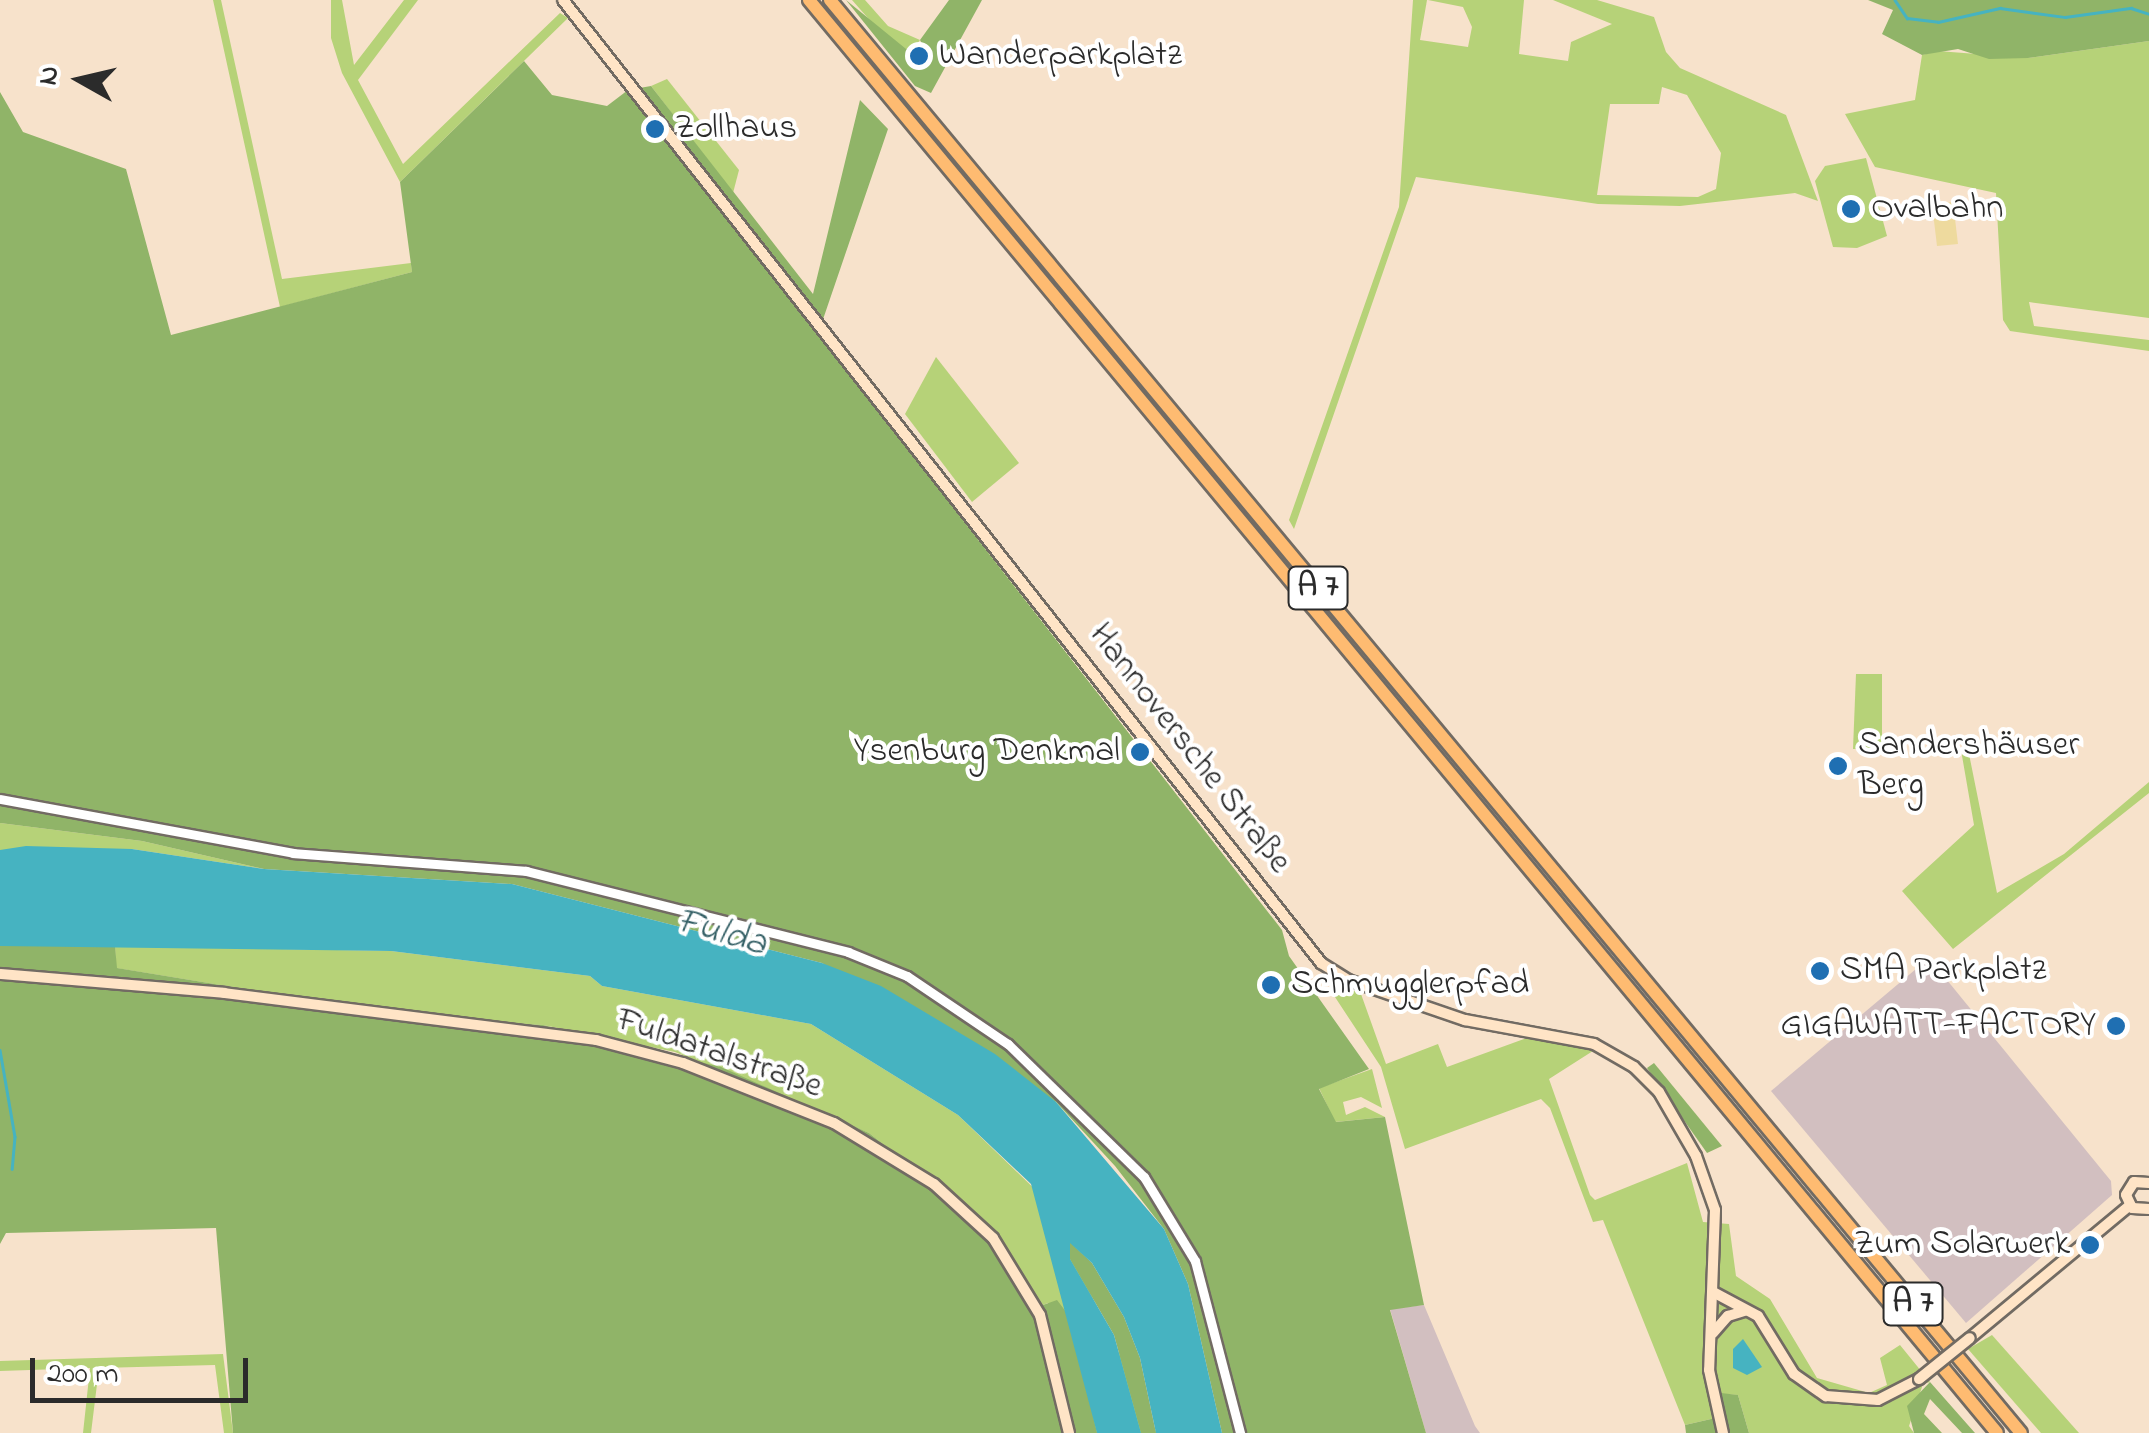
<!DOCTYPE html>
<html>
<head>
<meta charset="utf-8">
<style>
  body { margin:0 }
  #map { position:relative; width:2149px; height:1433px; overflow:hidden; background:#f7e2cb; font-family:"Indie Flower",sans-serif }
  div>[style] { position:absolute }
  [style*='--x'] { left:calc(var(--x)*1px); top:calc(var(--y)*1px); width:calc(var(--w)*1px); rotate:calc(var(--a)*1deg) }
  .industrial>* { inset:0; background:#d2bfc0 }
  .green>* { inset:0; background:#b6d278 }
  .forest>* { inset:0; background:#90b468 }
  .sand>* { inset:0; background:#eeda9e }
  .water>* { inset:0; background:#46b3c1 }
  .stream>* { height:2.5px; margin:-1.25px; padding:0 1.25px; transform-origin:1.25px; border-radius:1.25px; background:#46b3c1 }
  .roads { filter:drop-shadow(2px 0 #726b63) drop-shadow(-2px 0 #726b63) drop-shadow(0 2px #726b63) drop-shadow(0 -2px #726b63) }
  .tertiary>* { height:9px; margin:-4.5px; padding:0 4.5px; transform-origin:4.5px; border-radius:4.5px; background:#fff }
  .secondary>* { height:10px; margin:-5px; padding:0 5px; transform-origin:5px; border-radius:5px; background:#ffe4c6 }
  .motorway>* { height:12px; margin:-6px; padding:0 6px; transform-origin:6px; border-radius:6px; background:#febb71 }
  .bridges { filter:drop-shadow(2px 0 #726b63) drop-shadow(-2px 0 #726b63) drop-shadow(0 2px #726b63) drop-shadow(0 -2px #726b63) }
  .secondary-bridge>* { height:10px; margin:-5px; padding:0 5px; transform-origin:5px; border-radius:5px; background:#ffe4c6 }
  .dots>* { width:28px; height:28px; translate:-50% -50%; box-sizing:border-box; border:5px solid #fff; border-radius:50% }
  span { translate:-50% -50%; white-space:nowrap; text-align:center; line-height:1.15; -webkit-text-stroke:8px #fff; paint-order:stroke }
  .shield-label span { padding:2px 8px; background:#fff; border:2px solid; border-radius:8px; -webkit-text-stroke-width:0 }
  .shield-label { font-size:32px; color:#2b2b2b; font-weight:700 }
  .poi-label { font-size:35px; color:#2b2b2b }
  .left { translate:0 -50%; text-align:left }
  .right { translate:-100% -50%; text-align:right }
  .street-label { font-size:35px; color:#2b2b2b }
  .water-label { font-size:38px; color:#366167; font-style:italic }
  .north { position:absolute; left:30px; top:30px; width:100px; height:100px; -webkit-text-stroke:8px #fff; paint-order:stroke; rotate:278deg; font-size:28px; font-weight:700; line-height:40px; text-align:center; color:#2b2b2b }
  .north::after { content:''; display:block; margin:auto; width:35px; height:45px; background:#2b2b2b; clip-path:polygon(50% 0,100% 100%,50% 72%,0 100%) }
  .scale { position:absolute; left:30px; top:1358px; width:218px; height:45px; box-sizing:border-box; border:5px solid #2b2b2b; border-top:0; padding-left:12px; font-size:30px; line-height:35px; white-space:nowrap; color:#2b2b2b; -webkit-text-stroke:8px #fff; paint-order:stroke }
</style>
</head>
<body>
<div id="map">
  <div class="industrial">
    <i style="clip-path:polygon(1929px 958px,2111px 1181px,2112px 1195px,1966px 1323px,1771px 1091px)"></i>
    <i style="clip-path:polygon(1424px 1305px,1475px 1426px,1480px 1433px,1426px 1433px,1390px 1309px)"></i>
  </div>
  <div class="green">
    <i style="clip-path:polygon(213px 0,221px 0,282px 279px,411px 263px,412px 272px,280px 307px)"></i>
    <i style="clip-path:polygon(331px 0,342px 0,354px 65px,404px 0,418px 0,358px 80px,403px 164px,560px 13px,568px 18px,400px 182px,342px 73px,331px 38px)"></i>
    <i style="clip-path:polygon(852px 0,865px 0,888px 26px,920px 40px,910px 53px,882px 34px)"></i>
    <i style="clip-path:polygon(evenodd,1413px 0,1427px 0,1420px 40px,1468px 47px,1472px 27px,1463px 7px,1428px 0,1524px 0,1519px 54px,1568px 61px,1571px 42px,1612px 24px,1553px 0,1597px 0,1654px 17px,1666px 52px,1680px 68px,1786px 115px,1818px 201px,1795px 193px,1680px 206px,1598px 204px,1416px 177px,1294px 529px,1289px 520px,1399px 207px,1413px 0,1662px 87px,1687px 95px,1721px 153px,1716px 189px,1698px 197px,1597px 195px,1610px 104px,1659px 104px,1662px 87px)"></i>
    <i style="clip-path:polygon(2149px 41px,2149px 318px,2029px 302px,2034px 326px,2149px 340px,2149px 351px,2010px 331px,2003px 320px,1996px 193px,1875px 167px,1845px 114px,1915px 100px,1922px 55px,1938px 51px,2028px 58px)"></i>
    <i style="clip-path:polygon(667px 79px,739px 170px,733px 193px,651px 86px)"></i>
    <i style="clip-path:polygon(1866px 158px,1887px 236px,1857px 248px,1833px 247px,1815px 181px,1825px 166px)"></i>
    <i style="clip-path:polygon(936px 357px,1019px 463px,972px 502px,905px 414px)"></i>
    <i style="clip-path:polygon(1856px 674px,1882px 674px,1882px 748px,1853px 749px)"></i>
    <i style="clip-path:polygon(1968px 749px,1997px 893px,2064px 854px,2149px 782px,2149px 793px,1953px 949px,1902px 891px,1974px 825px,1961px 750px)"></i>
    <i style="clip-path:polygon(0 823px,142px 841px,264px 869px,132px 849px,0 850px)"></i>
    <i style="clip-path:polygon(115px 946px,391px 951px,590px 976px,602px 986px,811px 1024px,958px 1115px,1046px 1200px,1157px 1433px,1085px 1433px,1048px 1303px,1043px 1305px,995px 1233px,869px 1133px,675px 1052px,543px 1025px,416px 1017px,116px 968px)"></i>
    <i style="clip-path:polygon(1337px 983px,1361px 994px,1386px 1064px,1438px 1044px,1447px 1067px,1527px 1038px,1596px 1049px,1549px 1079px,1590px 1195px,1595px 1200px,1687px 1163px,1703px 1222px,1729px 1224px,1736px 1276px,1770px 1299px,1817px 1378px,1869px 1393px,1887px 1385px,1880px 1358px,1900px 1345px,1930px 1382px,1923px 1384px,1909px 1426px,1914px 1433px,1749px 1433px,1738px 1395px,1721px 1394px,1724px 1416px,1685px 1425px,1603px 1220px,1593px 1222px,1550px 1108px,1541px 1099px,1405px 1149px,1381px 1067px,1333px 994px)"></i>
    <i style="clip-path:polygon(1372px 1069px,1382px 1108px,1361px 1097px,1343px 1102px,1346px 1115px,1365px 1107px,1385px 1117px,1335px 1122px,1319px 1088px)"></i>
    <i style="clip-path:polygon(1992px 1335px,2079px 1433px,2041px 1433px,1968px 1349px)"></i>
    <i style="clip-path:polygon(223px 1354px,233px 1433px,224px 1433px,215px 1365px,99px 1368px,91px 1433px,83px 1433px,90px 1368px,0 1371px,0 1361px)"></i>
  </div>
  <div class="forest">
    <i style="clip-path:polygon(846px 0,922px 62px,927px 53px,920px 40px,949px 0,982px 0,931px 93px,915px 86px)"></i>
    <i style="clip-path:polygon(1868px 0,2149px 0,2149px 41px,2028px 58px,1989px 59px,1958px 49px,1922px 55px,1882px 34px,1893px 10px)"></i>
    <i style="clip-path:polygon(524px 61px,552px 95px,607px 106px,628px 90px,651px 86px,813px 294px,860px 100px,888px 129px,818px 334px,1282px 930px,1289px 956px,1369px 1069px,1319px 1089px,1336px 1122px,1385px 1117px,1424px 1305px,1390px 1310px,1426px 1433px,1222px 1433px,1188px 1284px,1164px 1229px,1115px 1166px,1056px 1102px,822px 963px,512px 884px,264px 869px,142px 841px,0 823px,0 92px,23px 132px,126px 169px,171px 335px,412px 272px,400px 182px)"></i>
    <i style="clip-path:polygon(0 946px,115px 946px,117px 968px,416px 1017px,543px 1025px,721px 1067px,869px 1133px,996px 1233px,1043px 1305px,1057px 1300px,1070px 1317px,1097px 1433px,233px 1433px,216px 1228px,6px 1233px,0 1244px)"></i>
    <i style="clip-path:polygon(1654px 1063px,1722px 1146px,1707px 1153px,1647px 1068px)"></i>
    <i style="clip-path:polygon(1070px 1242px,1092px 1263px,1124px 1317px,1140px 1358px,1156px 1433px,1141px 1433px,1114px 1335px,1070px 1259px)"></i>
    <i style="clip-path:polygon(1930px 1382px,1975px 1433px,1962px 1433px,1930px 1399px,1924px 1414px,1942px 1433px,1914px 1433px,1907px 1406px)"></i>
    <i style="clip-path:polygon(1721px 1393px,1738px 1395px,1749px 1433px,1686px 1433px,1685px 1425px,1724px 1416px)"></i>
  </div>
  <div class="sand">
    <i style="clip-path:polygon(1953px 202px,1958px 244px,1937px 246px,1932px 204px)"></i>
  </div>
  <div class="water">
    <i style="clip-path:polygon(26px 846px,132px 849px,264px 869px,512px 884px,822px 963px,881px 986px,995px 1054px,1056px 1102px,1164px 1229px,1188px 1284px,1222px 1433px,1156px 1433px,1140px 1358px,1124px 1317px,1092px 1263px,1070px 1243px,1070px 1259px,1114px 1335px,1141px 1433px,1097px 1433px,1031px 1184px,958px 1115px,811px 1024px,602px 986px,590px 976px,391px 951px,0 946px,0 850px)"></i>
    <i style="clip-path:polygon(1743px 1339px,1762px 1367px,1747px 1375px,1733px 1368px,1733px 1349px)"></i>
  </div>
  <div class="stream">
    <i style="--x:1895;--y:0;--w:22;--a:56"></i>
    <i style="--x:1907;--y:18;--w:31;--a:7"></i>
    <i style="--x:1938;--y:22;--w:64;--a:-12.7"></i>
    <i style="--x:2000;--y:8;--w:66;--a:7.9"></i>
    <i style="--x:2065;--y:17;--w:67;--a:-7.8"></i>
    <i style="--x:2131;--y:8;--w:19;--a:18"></i>
    <i style="--x:0;--y:1050;--w:88;--a:80.2"></i>
    <i style="--x:15;--y:1137;--w:32;--a:95"></i>
  </div>
  <div class="roads">
    <div class="tertiary">
      <i style="--x:0;--y:799;--w:298;--a:10.4"></i>
      <i style="--x:293;--y:853;--w:234;--a:4.4"></i>
      <i style="--x:526;--y:871;--w:332;--a:14.1"></i>
      <i style="--x:848;--y:952;--w:64;--a:22.1"></i>
      <i style="--x:907;--y:976;--w:122;--a:34"></i>
      <i style="--x:1008;--y:1044;--w:190;--a:44.4"></i>
      <i style="--x:1144;--y:1177;--w:98;--a:58.7"></i>
      <i style="--x:1195;--y:1261;--w:178;--a:75.3"></i>
    </div>
    <div class="secondary">
      <i style="--x:563;--y:0;--w:1226;--a:51.79"></i>
      <i style="--x:1321;--y:963;--w:32;--a:32"></i>
      <i style="--x:1348;--y:980;--w:124;--a:18.9"></i>
      <i style="--x:1465;--y:1020;--w:131;--a:10.5"></i>
      <i style="--x:1594;--y:1044;--w:46;--a:29.9"></i>
      <i style="--x:1634;--y:1067;--w:35;--a:45"></i>
      <i style="--x:1659;--y:1092;--w:74;--a:60"></i>
      <i style="--x:1696;--y:1156;--w:57;--a:70.6"></i>
      <i style="--x:1715;--y:1210;--w:160;--a:92.1"></i>
      <i style="--x:1709;--y:1370;--w:65;--a:77.5"></i>
      <i style="--x:0;--y:974;--w:225;--a:4.8"></i>
      <i style="--x:224;--y:993;--w:375;--a:7.2"></i>
      <i style="--x:596;--y:1040;--w:90;--a:14.8"></i>
      <i style="--x:683;--y:1063;--w:162;--a:21.7"></i>
      <i style="--x:834;--y:1123;--w:117;--a:31.4"></i>
      <i style="--x:934;--y:1184;--w:80;--a:42.5"></i>
      <i style="--x:993;--y:1238;--w:90;--a:58.6"></i>
      <i style="--x:1040;--y:1315;--w:122;--a:76.2"></i>
      <i style="--x:2149;--y:1183;--w:15;--a:-176"></i>
      <i style="--x:2134;--y:1182;--w:15;--a:122"></i>
      <i style="--x:2126;--y:1195;--w:14;--a:65"></i>
      <i style="--x:2132;--y:1208;--w:17;--a:3"></i>
      <i style="--x:1713;--y:1292;--w:51;--a:28.1"></i>
      <i style="--x:1758;--y:1316;--w:68;--a:58.2"></i>
      <i style="--x:1794;--y:1374;--w:39;--a:35"></i>
      <i style="--x:1826;--y:1396;--w:52;--a:4.4"></i>
      <i style="--x:1878;--y:1400;--w:46;--a:-27.1"></i>
      <i style="--x:1713;--y:1333;--w:23;--a:-49"></i>
      <i style="--x:1728;--y:1316;--w:17;--a:-17"></i>
      <i style="--x:1970;--y:1338;--w:207;--a:-39.7"></i>
    </div>
    <div class="motorway">
      <i style="--x:809;--y:0;--w:1861;--a:50.34"></i>
      <i style="--x:830;--y:0;--w:1863;--a:50.27"></i>
    </div>
  </div>
  <div class="bridges">
    <div class="secondary-bridge">
      <i style="--x:1919;--y:1379;--w:65;--a:-38.8"></i>
    </div>
  </div>
  <div class="dots">
    <i style="left:919px;top:56px;background:#1f6fb2"></i>
    <i style="left:655px;top:129px;background:#1f6fb2"></i>
    <i style="left:1851px;top:209px;background:#1f6fb2"></i>
    <i style="left:1140px;top:752px;background:#1f6fb2"></i>
    <i style="left:1838px;top:766px;background:#1f6fb2"></i>
    <i style="left:1820px;top:971px;background:#1f6fb2"></i>
    <i style="left:1271px;top:985px;background:#1f6fb2"></i>
    <i style="left:2116px;top:1026px;background:#1f6fb2"></i>
    <i style="left:2090px;top:1245px;background:#1f6fb2"></i>
  </div>
  <div class="shield-label">
    <span style="left:1318px;top:588px">A 7</span>
    <span style="left:1913px;top:1304px">A 7</span>
  </div>
  <div class="poi-label">
    <span class="left" style="left:939px;top:56px">Wanderparkplatz</span>
    <span class="left" style="left:675px;top:129px">Zollhaus</span>
    <span class="left" style="left:1871px;top:209px">Ovalbahn</span>
    <span class="left" style="left:1858px;top:766px">Sandershäuser<br>Berg</span>
    <span class="right" style="left:1120px;top:752px">Ysenburg Denkmal</span>
    <span class="left" style="left:1840px;top:971px">SMA Parkplatz</span>
    <span class="left" style="left:1291px;top:985px">Schmugglerpfad</span>
    <span class="right" style="left:2096px;top:1026px">GIGAWATT-FACTORY</span>
    <span class="right" style="left:2070px;top:1245px">Zum Solarwerk</span>
  </div>
  <div class="street-label">
    <span style="left:1189px;top:749px;rotate:52deg">Hannoversche Straße</span>
    <span style="left:719px;top:1054px;rotate:19deg">Fuldatalstraße</span>
  </div>
  <div class="water-label">
    <span style="left:721px;top:934px;rotate:16deg">Fulda</span>
  </div>
  <div class="north">N</div>
  <div class="scale">200 m</div>
</div>
</body>
</html>
